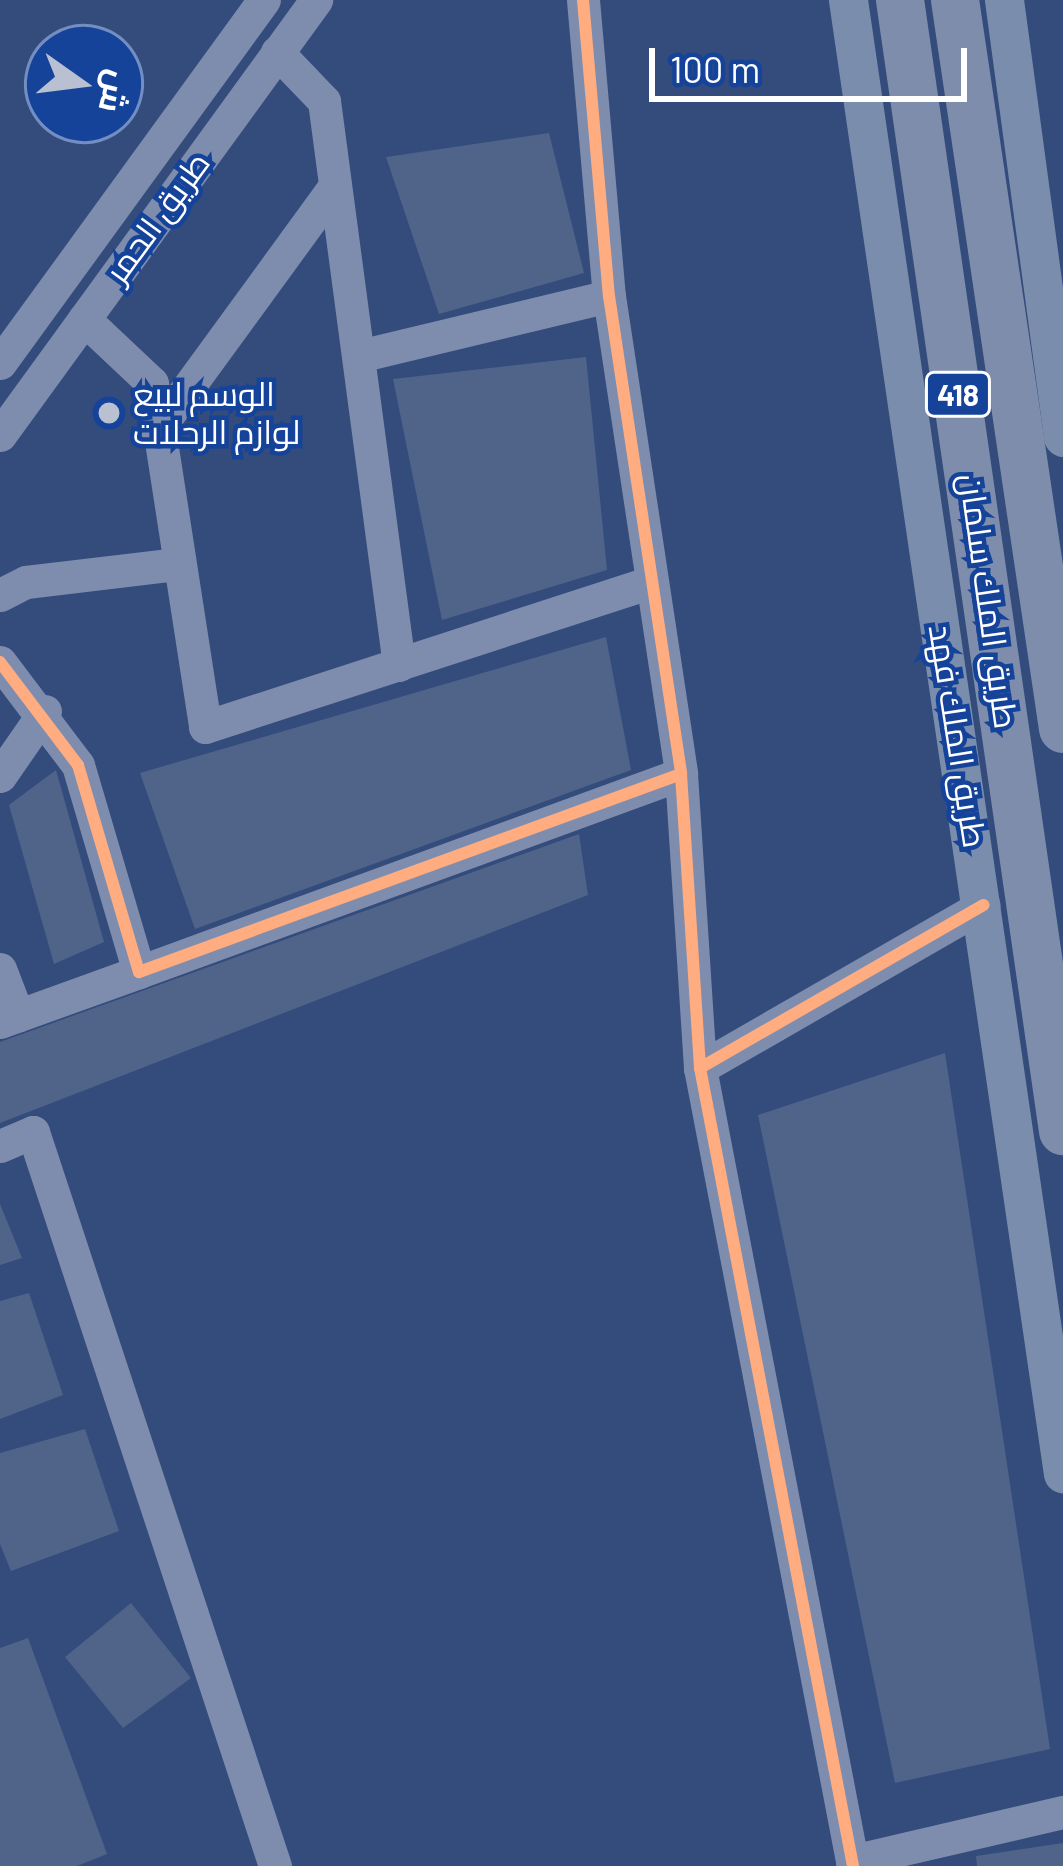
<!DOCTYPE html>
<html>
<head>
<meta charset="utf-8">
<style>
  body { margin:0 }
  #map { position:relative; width:1063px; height:1866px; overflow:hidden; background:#334c7c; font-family:Barlow,Cairo,sans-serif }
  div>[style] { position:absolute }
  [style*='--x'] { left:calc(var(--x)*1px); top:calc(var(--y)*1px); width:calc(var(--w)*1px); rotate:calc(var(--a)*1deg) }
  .building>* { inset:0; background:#50648a }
  .minor>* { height:33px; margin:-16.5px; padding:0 16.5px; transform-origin:16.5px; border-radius:16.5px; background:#7e8dae }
  .major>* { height:39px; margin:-19.5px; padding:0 19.5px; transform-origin:19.5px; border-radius:19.5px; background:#7b8dac }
  .highway>* { height:48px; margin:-24px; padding:0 24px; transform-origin:24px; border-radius:24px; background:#7e8dac }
  .cycleway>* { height:12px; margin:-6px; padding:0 6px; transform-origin:6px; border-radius:6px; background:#ffac80 }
  .dots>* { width:33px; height:33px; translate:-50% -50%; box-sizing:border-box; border:6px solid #15439a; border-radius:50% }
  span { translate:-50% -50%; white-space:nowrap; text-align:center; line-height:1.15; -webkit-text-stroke:9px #15439a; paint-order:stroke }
  .shield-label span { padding:3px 9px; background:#15439a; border:3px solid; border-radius:9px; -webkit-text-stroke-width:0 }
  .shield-label { font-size:30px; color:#fff; font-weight:700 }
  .street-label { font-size:33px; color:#fff }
  .poi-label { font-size:33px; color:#fff }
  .left { translate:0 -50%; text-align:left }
  .north { position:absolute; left:24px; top:24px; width:120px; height:120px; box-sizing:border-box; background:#15439a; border:3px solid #738ec2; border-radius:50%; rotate:104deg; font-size:33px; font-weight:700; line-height:48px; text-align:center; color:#fff }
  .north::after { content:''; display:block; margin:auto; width:42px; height:54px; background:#b8c0d1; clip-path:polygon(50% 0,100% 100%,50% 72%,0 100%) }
  .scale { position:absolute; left:649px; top:48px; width:318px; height:54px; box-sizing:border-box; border:6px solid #fff; border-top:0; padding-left:15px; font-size:36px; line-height:42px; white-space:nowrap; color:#fff; -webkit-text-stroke:9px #15439a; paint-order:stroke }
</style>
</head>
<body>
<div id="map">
  <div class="building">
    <i style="clip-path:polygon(549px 133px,584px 273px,439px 314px,386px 157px)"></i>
    <i style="clip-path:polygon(586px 357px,607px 570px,442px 620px,393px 379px)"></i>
    <i style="clip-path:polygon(606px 637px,631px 770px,195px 929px,140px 773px)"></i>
    <i style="clip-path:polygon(56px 770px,104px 942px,54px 964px,9px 805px)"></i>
    <i style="clip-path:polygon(579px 834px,588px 895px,0 1123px,0 1042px)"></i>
    <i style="clip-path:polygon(945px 1053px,1050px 1749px,895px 1783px,758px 1115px)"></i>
    <i style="clip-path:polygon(0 1204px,22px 1258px,0 1265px)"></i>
    <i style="clip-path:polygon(29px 1293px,63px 1395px,0 1419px,0 1301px)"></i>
    <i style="clip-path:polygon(85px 1429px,119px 1531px,11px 1571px,0 1544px,0 1453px)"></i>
    <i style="clip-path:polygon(131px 1603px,191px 1678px,123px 1728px,65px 1657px)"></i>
    <i style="clip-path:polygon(28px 1638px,107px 1854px,77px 1866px,0 1866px,0 1648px)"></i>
    <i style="clip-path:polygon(1063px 1843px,1063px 1866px,977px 1866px,976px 1856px)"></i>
  </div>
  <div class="minor">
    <i style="--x:583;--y:0;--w:297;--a:85"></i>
    <i style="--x:609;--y:296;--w:483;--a:81.4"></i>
    <i style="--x:681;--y:774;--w:295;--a:86.3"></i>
    <i style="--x:277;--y:52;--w:68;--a:46.2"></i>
    <i style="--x:324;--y:101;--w:569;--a:82.43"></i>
    <i style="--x:84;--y:319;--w:93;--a:43.3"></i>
    <i style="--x:152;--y:383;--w:348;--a:81.2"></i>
    <i style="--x:205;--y:727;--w:466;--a:-18"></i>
    <i style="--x:359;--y:356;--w:257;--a:-13.5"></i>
    <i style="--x:0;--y:363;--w:449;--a:-54"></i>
    <i style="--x:157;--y:430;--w:296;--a:-53.9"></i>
    <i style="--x:0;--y:435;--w:538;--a:-54"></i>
    <i style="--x:0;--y:595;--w:29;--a:-27"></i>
    <i style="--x:26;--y:582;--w:151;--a:-6.8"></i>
    <i style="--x:0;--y:662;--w:129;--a:52.9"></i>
    <i style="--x:78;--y:765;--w:216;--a:73.6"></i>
    <i style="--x:139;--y:972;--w:577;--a:-20.07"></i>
    <i style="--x:0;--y:776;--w:79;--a:-55.3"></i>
    <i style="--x:0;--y:969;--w:50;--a:69"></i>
    <i style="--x:0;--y:1022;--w:148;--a:-19.8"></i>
    <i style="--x:0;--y:1146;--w:36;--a:-23"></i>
    <i style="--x:33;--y:1132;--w:773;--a:71.75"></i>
    <i style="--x:852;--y:1861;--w:217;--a:-13.1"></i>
    <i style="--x:853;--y:1866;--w:813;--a:-100.85"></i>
    <i style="--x:700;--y:1068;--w:327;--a:-29.9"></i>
  </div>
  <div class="major">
    <i style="--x:848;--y:0;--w:1489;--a:81.7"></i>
    <i style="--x:1004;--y:0;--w:441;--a:82.3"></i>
  </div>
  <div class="highway">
    <i style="--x:900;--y:0;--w:1143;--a:81.8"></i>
    <i style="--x:955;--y:0;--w:737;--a:81.57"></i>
  </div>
  <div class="cycleway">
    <i style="--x:583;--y:0;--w:297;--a:85"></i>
    <i style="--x:609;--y:296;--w:483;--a:81.4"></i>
    <i style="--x:681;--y:774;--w:295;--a:86.3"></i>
    <i style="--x:0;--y:662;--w:129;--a:52.9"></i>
    <i style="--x:78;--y:765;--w:216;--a:73.6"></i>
    <i style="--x:139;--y:972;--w:577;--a:-20.07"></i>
    <i style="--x:853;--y:1866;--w:813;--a:-100.85"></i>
    <i style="--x:700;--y:1068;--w:327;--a:-29.9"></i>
  </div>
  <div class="dots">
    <i style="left:109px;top:413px;background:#b8c0d1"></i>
  </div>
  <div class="shield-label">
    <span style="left:958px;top:394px">418</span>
  </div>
  <div class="street-label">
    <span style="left:157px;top:217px;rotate:-54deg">طريق الحمر</span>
    <span style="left:989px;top:601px;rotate:82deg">طريق الملك سلمان</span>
    <span style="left:958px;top:736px;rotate:81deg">طريق الملك فهد</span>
  </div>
  <div class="poi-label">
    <span class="left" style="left:133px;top:413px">الوسم لبيع<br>لوازم الرحلات</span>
  </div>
  <div class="north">ش</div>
  <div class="scale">100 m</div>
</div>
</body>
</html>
